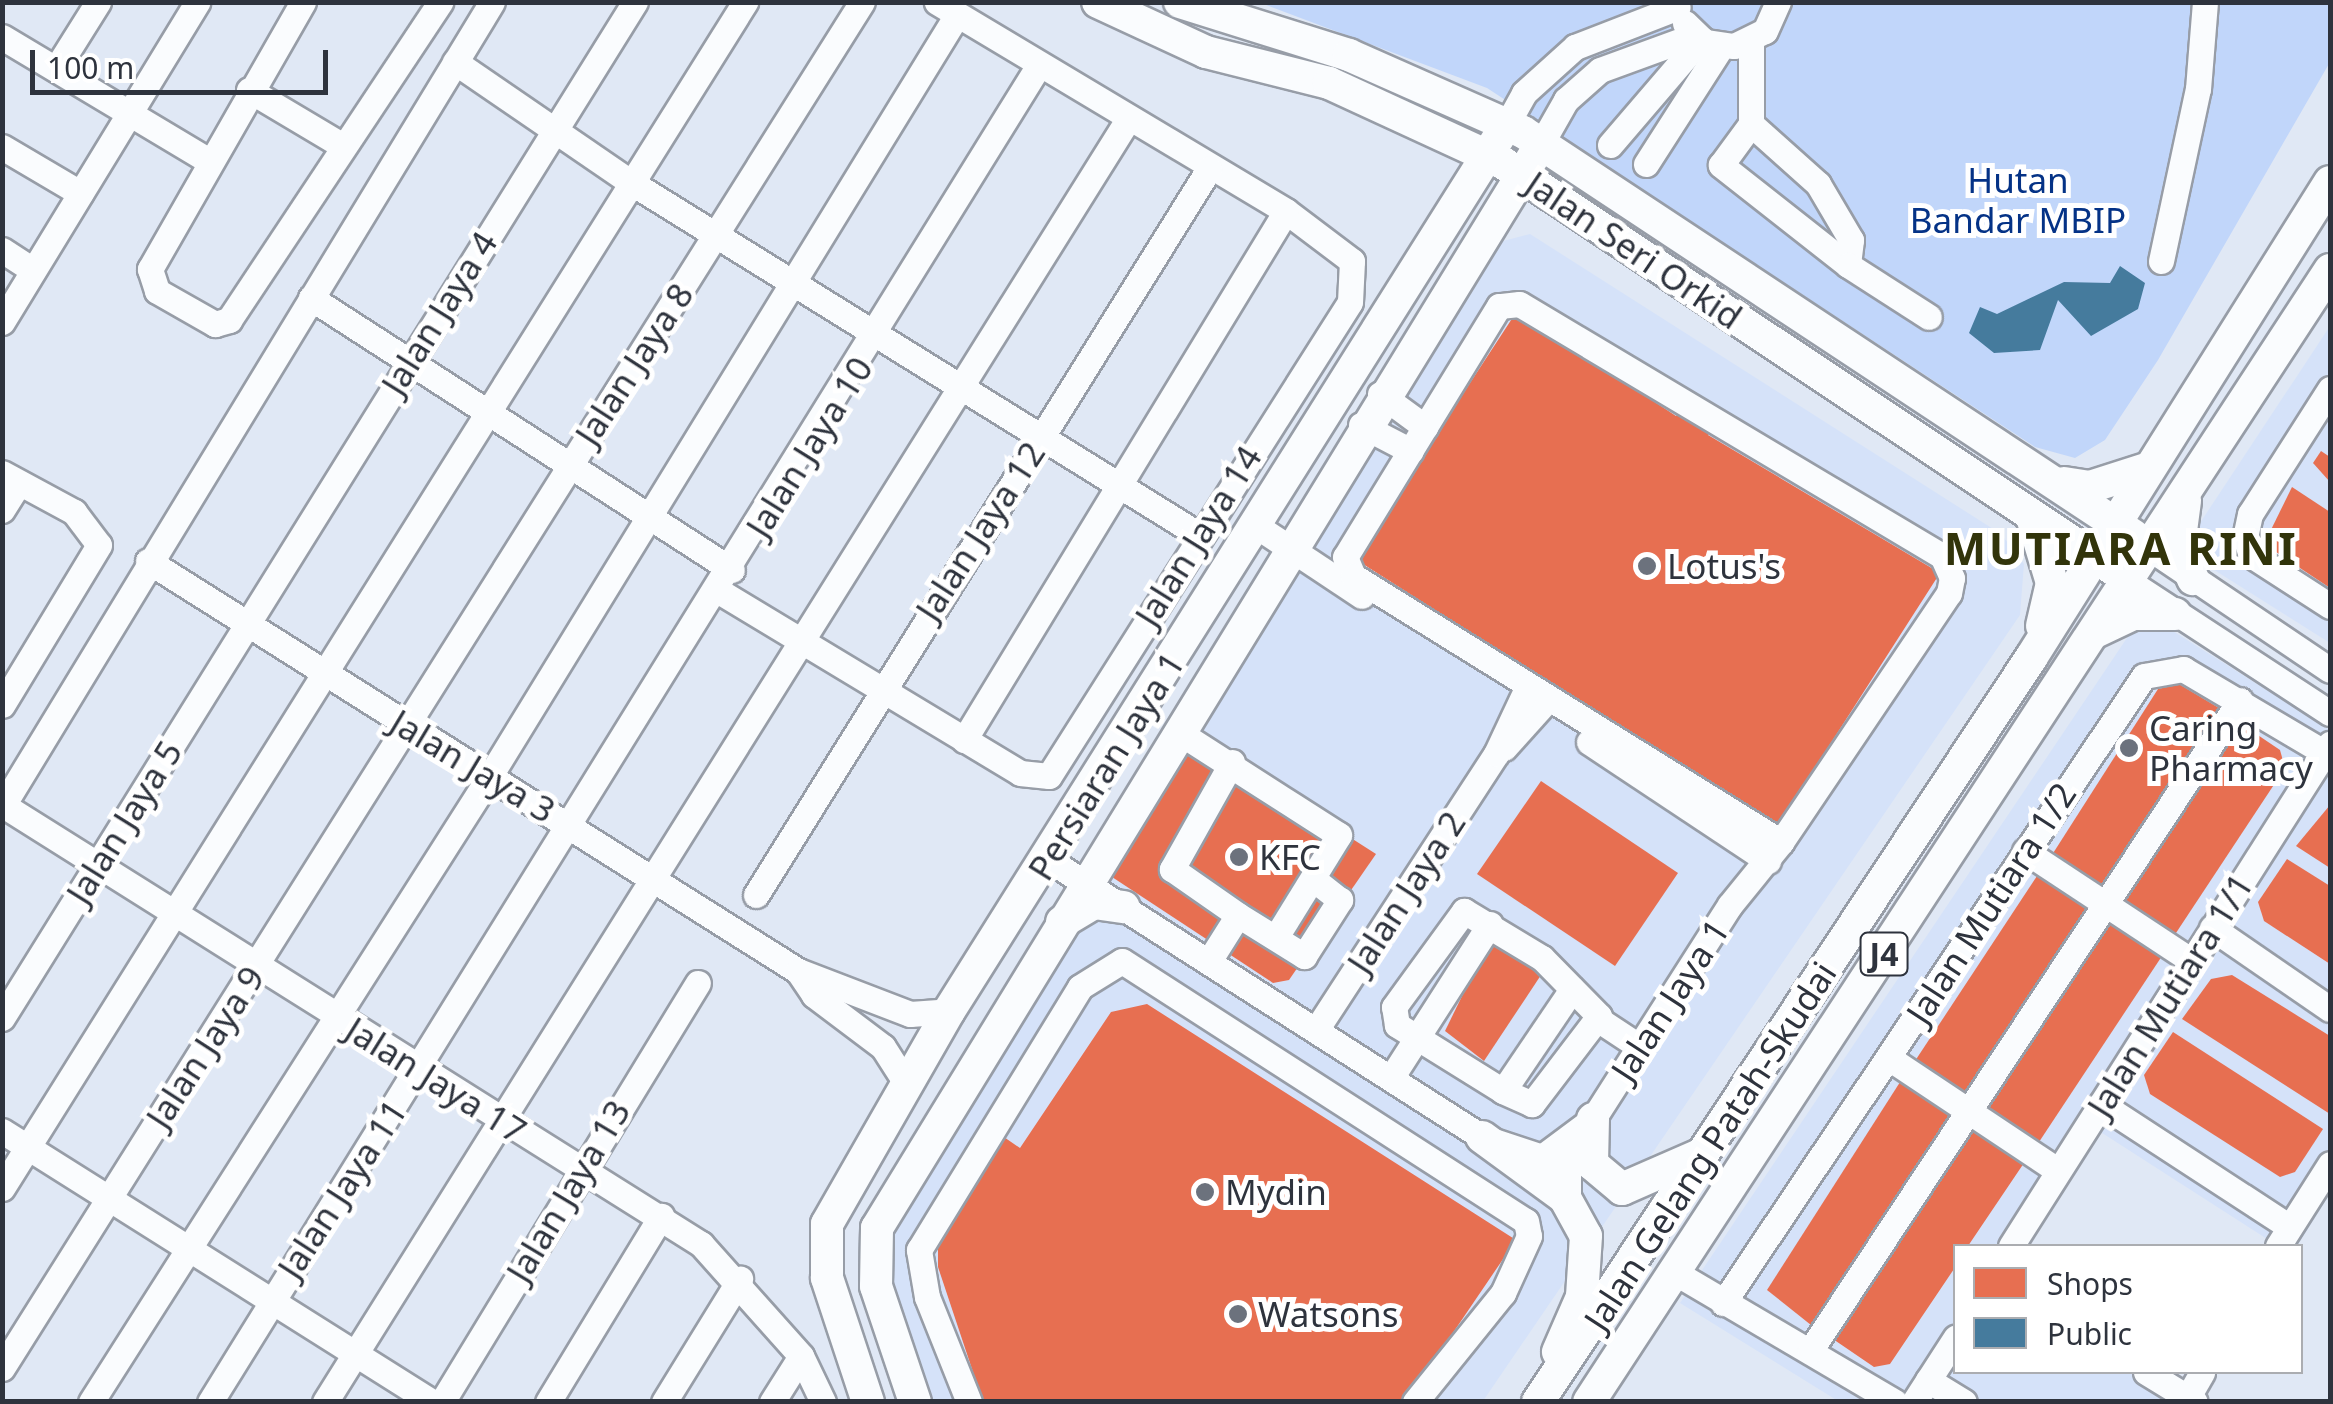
<!DOCTYPE html>
<html>
<head>
<meta charset="utf-8">
<style>
  body { margin:0 }
  #map { position:relative; width:2333px; height:1404px; overflow:hidden; background:#e0e8f5; font-family:"Noto Sans",sans-serif }
  div>[style] { position:absolute }
  [style*='--x'] { left:calc(var(--x)*1px); top:calc(var(--y)*1px); width:calc(var(--w)*1px); rotate:calc(var(--a)*1deg) }
  .built>* { inset:0; background:#d5e2f9 }
  .green>* { inset:0; background:#c1d6fa }
  .shops>* { inset:0; background:#e76f51 }
  .public>* { inset:0; background:#457b9d }
  .roads { filter:drop-shadow(2px 0 #979da7) drop-shadow(-2px 0 #979da7) drop-shadow(0 2px #979da7) drop-shadow(0 -2px #979da7) }
  .minor>* { height:25px; margin:-12.5px; padding:0 12.5px; transform-origin:12.5px; border-radius:12.5px; background:#fafcfe }
  .major>* { height:32px; margin:-16px; padding:0 16px; transform-origin:16px; border-radius:16px; background:#fafcfe }
  .dots>* { width:28px; height:28px; translate:-50% -50%; box-sizing:border-box; border:5px solid #fff; border-radius:50% }
  span { translate:-50% -50%; white-space:nowrap; text-align:center; line-height:1.15; -webkit-text-stroke:10px #fff; paint-order:stroke }
  .shield-label span { padding:2px 8px; background:#fff; border:2px solid; border-radius:8px; -webkit-text-stroke-width:0 }
  .shield-label { font-size:32px; color:#2e333d; font-weight:700 }
  .park-label { font-size:35px; color:#043286 }
  .street-label { font-size:35px; color:#2e333d }
  .poi-label { font-size:35px; color:#2e333d }
  .left { translate:0 -50%; text-align:left }
  .district-label { font-size:45px; color:#32340a; font-weight:700; letter-spacing:2.5px }
  .frame { position:absolute; inset:0; border:5px solid #2e333d; pointer-events:none }
  .legend { position:absolute; left:1953px; top:1244px; width:350px; height:130px; box-sizing:border-box; background:#fff; border:2px solid #abadb1; margin:0; padding:12px 18px; list-style:none; font-size:30px; color:#2e333d }
  .legend li { display:flex; align-items:center; gap:20px; height:50px }
  .legend b { width:50px; border:2px solid #abadb1 }
  .scale { position:absolute; left:30px; top:50px; width:298px; height:45px; box-sizing:border-box; border:5px solid #2e333d; border-top:0; padding-left:12px; font-size:30px; line-height:35px; white-space:nowrap; color:#2e333d; -webkit-text-stroke:8px #fff; paint-order:stroke }
</style>
</head>
<body>
<div id="map">
  <div class="built">
    <i style="clip-path:polygon(1530px 234px,2001px 534px,2024px 564px,2020px 615px,1483px 1401px,915px 1401px,871px 1255px,1488px 245px)"></i>
    <i style="clip-path:polygon(2330px 326px,2330px 643px,2200px 561px,2194px 532px)"></i>
    <i style="clip-path:polygon(2160px 623px,2330px 730px,2330px 1194px,2297px 1246px,2278px 1246px,2099px 1131px,2018px 1246px,1956px 1246px,1956px 1372px,2147px 1372px,2193px 1401px,1838px 1401px,1680px 1303px,2133px 629px)"></i>
  </div>
  <div class="green">
    <i style="clip-path:polygon(1261px 3px,2330px 3px,2330px 62px,2158px 360px,2105px 440px,2075px 458px,2035px 447px,1487px 88px)"></i>
  </div>
  <div class="shops">
    <i style="clip-path:polygon(1517px 311px,1676px 416px,1685px 405px,1716px 421px,1708px 435px,1940px 573px,1777px 827px,1355px 559px)"></i>
    <i style="clip-path:polygon(2321px 451px,2330px 457px,2330px 482px,2313px 463px)"></i>
    <i style="clip-path:polygon(2292px 487px,2330px 512px,2330px 588px,2264px 544px)"></i>
    <i style="clip-path:polygon(2179px 684px,2224px 711px,2103px 893px,2050px 858px,2158px 689px)"></i>
    <i style="clip-path:polygon(2237px 721px,2280px 750px,2285px 768px,2172px 939px,2117px 903px)"></i>
    <i style="clip-path:polygon(1182px 730px,1376px 854px,1289px 980px,1273px 983px,1109px 875px)"></i>
    <i style="clip-path:polygon(1541px 781px,1678px 873px,1615px 966px,1477px 874px)"></i>
    <i style="clip-path:polygon(2330px 805px,2330px 868px,2296px 846px)"></i>
    <i style="clip-path:polygon(2287px 859px,2330px 886px,2330px 964px,2264px 921px,2258px 902px)"></i>
    <i style="clip-path:polygon(2039px 873px,2097px 908px,1967px 1099px,1913px 1064px)"></i>
    <i style="clip-path:polygon(2108px 916px,2164px 953px,2037px 1145px,1982px 1109px)"></i>
    <i style="clip-path:polygon(1502px 945px,1543px 972px,1484px 1061px,1445px 1031px,1485px 949px)"></i>
    <i style="clip-path:polygon(2232px 975px,2330px 1036px,2330px 1114px,2182px 1019px,2211px 979px)"></i>
    <i style="clip-path:polygon(1147px 1004px,1516px 1240px,1406px 1402px,983px 1402px,938px 1267px,938px 1236px,1001px 1135px,1020px 1148px,1111px 1012px)"></i>
    <i style="clip-path:polygon(2173px 1032px,2323px 1129px,2295px 1172px,2280px 1177px,2150px 1094px,2144px 1075px)"></i>
    <i style="clip-path:polygon(1902px 1079px,1959px 1114px,1816px 1329px,1767px 1290px)"></i>
    <i style="clip-path:polygon(1970px 1124px,2026px 1160px,1968px 1246px,1956px 1246px,1956px 1266px,1890px 1364px,1874px 1367px,1830px 1337px)"></i>
  </div>
  <div class="public">
    <i style="clip-path:polygon(2120px 266px,2145px 283px,2138px 309px,2091px 336px,2058px 300px,2040px 350px,1994px 353px,1969px 333px,1980px 307px,1997px 314px,2064px 282px,2110px 283px)"></i>
  </div>
  <div class="roads">
    <div class="minor">
      <i style="--x:303;--y:2;--w:308;--a:119.8"></i>
      <i style="--x:150;--y:269;--w:23;--a:72"></i>
      <i style="--x:157;--y:291;--w:67;--a:29.6"></i>
      <i style="--x:215;--y:324;--w:15;--a:-16"></i>
      <i style="--x:229;--y:320;--w:382;--a:-56.4"></i>
      <i style="--x:1685;--y:23;--w:28;--a:44"></i>
      <i style="--x:1705;--y:42;--w:29;--a:8"></i>
      <i style="--x:1734;--y:46;--w:34;--a:-26"></i>
      <i style="--x:1765;--y:31;--w:32;--a:-66"></i>
      <i style="--x:2;--y:37;--w:238;--a:30.9"></i>
      <i style="--x:1751;--y:41;--w:83;--a:90"></i>
      <i style="--x:1751;--y:124;--w:90;--a:41.8"></i>
      <i style="--x:1818;--y:184;--w:65;--a:59.5"></i>
      <i style="--x:1851;--y:240;--w:25;--a:97"></i>
      <i style="--x:1848;--y:265;--w:162;--a:-141.8"></i>
      <i style="--x:1721;--y:165;--w:51;--a:-53.8"></i>
      <i style="--x:455;--y:62;--w:214;--a:34.4"></i>
      <i style="--x:632;--y:183;--w:664;--a:31.82"></i>
      <i style="--x:56;--y:69;--w:79;--a:-57.9"></i>
      <i style="--x:249;--y:90;--w:109;--a:30.8"></i>
      <i style="--x:1507;--y:124;--w:35;--a:-61"></i>
      <i style="--x:1524;--y:93;--w:69;--a:-42"></i>
      <i style="--x:1575;--y:47;--w:110;--a:-21.2"></i>
      <i style="--x:1541;--y:144;--w:51;--a:-60.4"></i>
      <i style="--x:1566;--y:100;--w:45;--a:-41.4"></i>
      <i style="--x:1600;--y:70;--w:102;--a:-20"></i>
      <i style="--x:1610;--y:145;--w:140;--a:-49.4"></i>
      <i style="--x:2;--y:147;--w:91;--a:30.5"></i>
      <i style="--x:1646;--y:164;--w:139;--a:-57.3"></i>
      <i style="--x:2;--y:250;--w:37;--a:33"></i>
      <i style="--x:2161;--y:261;--w:176;--a:-77.9"></i>
      <i style="--x:2198;--y:89;--w:87;--a:-85.4"></i>
      <i style="--x:1848;--y:265;--w:96;--a:32.7"></i>
      <i style="--x:311;--y:298;--w:501;--a:32.87"></i>
      <i style="--x:2;--y:322;--w:375;--a:-58.6"></i>
      <i style="--x:2330;--y:389;--w:148;--a:122.6"></i>
      <i style="--x:2250;--y:514;--w:24;--a:102"></i>
      <i style="--x:2245;--y:537;--w:19;--a:72"></i>
      <i style="--x:2251;--y:555;--w:94;--a:32.8"></i>
      <i style="--x:1380;--y:394;--w:56;--a:36.3"></i>
      <i style="--x:1361;--y:425;--w:56;--a:27.5"></i>
      <i style="--x:2;--y:473;--w:82;--a:28.4"></i>
      <i style="--x:74;--y:512;--w:41;--a:52.9"></i>
      <i style="--x:99;--y:545;--w:187;--a:121.2"></i>
      <i style="--x:2;--y:510;--w:32;--a:-58"></i>
      <i style="--x:1255;--y:525;--w:128;--a:33.6"></i>
      <i style="--x:2149;--y:548;--w:218;--a:34"></i>
      <i style="--x:148;--y:561;--w:769;--a:32.24"></i>
      <i style="--x:798;--y:971;--w:120;--a:21"></i>
      <i style="--x:910;--y:1014;--w:39;--a:-4"></i>
      <i style="--x:2128;--y:581;--w:241;--a:33.2"></i>
      <i style="--x:717;--y:590;--w:354;--a:31.1"></i>
      <i style="--x:1020;--y:773;--w:29;--a:6"></i>
      <i style="--x:1049;--y:776;--w:561;--a:-57.58"></i>
      <i style="--x:1350;--y:302;--w:41;--a:-87.2"></i>
      <i style="--x:1352;--y:261;--w:83;--a:-142.9"></i>
      <i style="--x:1286;--y:211;--w:407;--a:-149.1"></i>
      <i style="--x:1180;--y:733;--w:189;--a:32.7"></i>
      <i style="--x:1339;--y:835;--w:120;--a:121.7"></i>
      <i style="--x:964;--y:740;--w:619;--a:-58.67"></i>
      <i style="--x:1589;--y:742;--w:215;--a:33.6"></i>
      <i style="--x:1504;--y:748;--w:67;--a:-48"></i>
      <i style="--x:1232;--y:762;--w:123;--a:119.3"></i>
      <i style="--x:1172;--y:869;--w:80;--a:34.9"></i>
      <i style="--x:3;--y:805;--w:825;--a:32.17"></i>
      <i style="--x:701;--y:1244;--w:150;--a:48.2"></i>
      <i style="--x:801;--y:1356;--w:51;--a:64.4"></i>
      <i style="--x:2;--y:807;--w:942;--a:-58.67"></i>
      <i style="--x:2025;--y:851;--w:198;--a:33.4"></i>
      <i style="--x:1049;--y:860;--w:514;--a:32.61"></i>
      <i style="--x:1482;--y:1137;--w:63;--a:18.4"></i>
      <i style="--x:1542;--y:1157;--w:64;--a:-36.7"></i>
      <i style="--x:1593;--y:1119;--w:254;--a:-57.4"></i>
      <i style="--x:1730;--y:905;--w:81;--a:-51"></i>
      <i style="--x:1781;--y:842;--w:300;--a:-56"></i>
      <i style="--x:1949;--y:593;--w:15;--a:-79"></i>
      <i style="--x:1952;--y:578;--w:24;--a:-114"></i>
      <i style="--x:1942;--y:556;--w:492;--a:-149.2"></i>
      <i style="--x:1519;--y:304;--w:20;--a:174"></i>
      <i style="--x:1499;--y:306;--w:294;--a:121.5"></i>
      <i style="--x:1345;--y:557;--w:21;--a:67"></i>
      <i style="--x:1353;--y:576;--w:504;--a:31.86"></i>
      <i style="--x:756;--y:895;--w:856;--a:-58.04"></i>
      <i style="--x:2212;--y:928;--w:143;--a:34.5"></i>
      <i style="--x:1209;--y:961;--w:54;--a:-57.8"></i>
      <i style="--x:1238;--y:915;--w:78;--a:31.8"></i>
      <i style="--x:1304;--y:956;--w:67;--a:-57.3"></i>
      <i style="--x:1340;--y:900;--w:33;--a:-142"></i>
      <i style="--x:798;--y:971;--w:29;--a:56"></i>
      <i style="--x:814;--y:995;--w:86;--a:37"></i>
      <i style="--x:883;--y:1047;--w:43;--a:57.4"></i>
      <i style="--x:2;--y:1018;--w:1197;--a:-58.08"></i>
      <i style="--x:1599;--y:1020;--w:49;--a:33.4"></i>
      <i style="--x:1316;--y:1030;--w:330;--a:-56.9"></i>
      <i style="--x:1496;--y:754;--w:75;--a:-64.8"></i>
      <i style="--x:1889;--y:1058;--w:202;--a:33.7"></i>
      <i style="--x:1391;--y:1078;--w:183;--a:-57.3"></i>
      <i style="--x:1503;--y:1091;--w:125;--a:-148.1"></i>
      <i style="--x:1397;--y:1025;--w:18;--a:-99"></i>
      <i style="--x:1394;--y:1007;--w:119;--a:-53.9"></i>
      <i style="--x:1464;--y:911;--w:91;--a:31.1"></i>
      <i style="--x:1542;--y:958;--w:81;--a:45.5"></i>
      <i style="--x:1599;--y:1016;--w:111;--a:127.3"></i>
      <i style="--x:1532;--y:1104;--w:32;--a:-156"></i>
      <i style="--x:1503;--y:1091;--w:123;--a:-55.9"></i>
      <i style="--x:2101;--y:1104;--w:225;--a:33.1"></i>
      <i style="--x:2;--y:1131;--w:508;--a:32.22"></i>
      <i style="--x:2;--y:1188;--w:1400;--a:-57.93"></i>
      <i style="--x:2011;--y:1246;--w:595;--a:-57.57"></i>
      <i style="--x:2278;--y:1246;--w:97;--a:-57.6"></i>
      <i style="--x:1676;--y:1273;--w:254;--a:30.5"></i>
      <i style="--x:1723;--y:1303;--w:755;--a:-56.12"></i>
      <i style="--x:2144;--y:676;--w:40;--a:-10"></i>
      <i style="--x:2183;--y:669;--w:171;--a:30.6"></i>
      <i style="--x:1810;--y:1351;--w:780;--a:-56.55"></i>
      <i style="--x:2;--y:1368;--w:1614;--a:-57.81"></i>
      <i style="--x:2146;--y:1372;--w:57;--a:31.5"></i>
      <i style="--x:1928;--y:1380;--w:42;--a:31.4"></i>
      <i style="--x:91;--y:1402;--w:739;--a:-57.49"></i>
      <i style="--x:488;--y:779;--w:896;--a:-58.46"></i>
      <i style="--x:210;--y:1402;--w:1573;--a:-58.2"></i>
      <i style="--x:325;--y:1402;--w:1515;--a:-57.95"></i>
      <i style="--x:442;--y:1402;--w:491;--a:-58.6"></i>
      <i style="--x:548;--y:1402;--w:218;--a:-58.7"></i>
      <i style="--x:664;--y:1402;--w:145;--a:-58.3"></i>
      <i style="--x:772;--y:1402;--w:54;--a:-57.8"></i>
      <i style="--x:969;--y:1402;--w:113;--a:-111.8"></i>
      <i style="--x:927;--y:1297;--w:48;--a:-99.7"></i>
      <i style="--x:919;--y:1250;--w:308;--a:-58.5"></i>
      <i style="--x:1080;--y:987;--w:49;--a:-31.8"></i>
      <i style="--x:1122;--y:961;--w:480;--a:32.8"></i>
      <i style="--x:1526;--y:1221;--w:15;--a:79"></i>
      <i style="--x:1529;--y:1236;--w:63;--a:114.5"></i>
      <i style="--x:1503;--y:1293;--w:140;--a:128.9"></i>
      <i style="--x:1914;--y:1402;--w:77;--a:-57.1"></i>
      <i style="--x:2185;--y:1402;--w:34;--a:-60"></i>
    </div>
    <div class="major">
      <i style="--x:1098;--y:2;--w:119;--a:24.8"></i>
      <i style="--x:1206;--y:52;--w:127;--a:14.1"></i>
      <i style="--x:1329;--y:83;--w:192;--a:24.7"></i>
      <i style="--x:1503;--y:163;--w:733;--a:33.65"></i>
      <i style="--x:1180;--y:2;--w:177;--a:17.4"></i>
      <i style="--x:1349;--y:55;--w:190;--a:23.9"></i>
      <i style="--x:1523;--y:132;--w:732;--a:33.47"></i>
      <i style="--x:2064;--y:483;--w:26;--a:9"></i>
      <i style="--x:2090;--y:487;--w:59;--a:-17.8"></i>
      <i style="--x:2185;--y:501;--w:45;--a:97.6"></i>
      <i style="--x:2179;--y:546;--w:36;--a:67"></i>
      <i style="--x:2032;--y:517;--w:69;--a:73.1"></i>
      <i style="--x:2052;--y:583;--w:44;--a:103.1"></i>
      <i style="--x:2095;--y:632;--w:42;--a:-25.3"></i>
      <i style="--x:2133;--y:614;--w:42;--a:0"></i>
      <i style="--x:1062;--y:922;--w:37;--a:-31"></i>
      <i style="--x:1094;--y:903;--w:30;--a:8"></i>
      <i style="--x:1593;--y:1119;--w:45;--a:91.3"></i>
      <i style="--x:1592;--y:1164;--w:39;--a:40"></i>
      <i style="--x:1622;--y:1189;--w:87;--a:-23.6"></i>
      <i style="--x:1482;--y:1137;--w:103;--a:36.3"></i>
      <i style="--x:1565;--y:1198;--w:43;--a:61.1"></i>
      <i style="--x:1586;--y:1236;--w:61;--a:93.8"></i>
      <i style="--x:1582;--y:1297;--w:60;--a:113.6"></i>
      <i style="--x:1565;--y:1198;--w:52;--a:-90"></i>
      <i style="--x:868;--y:1402;--w:131;--a:-108.3"></i>
      <i style="--x:827;--y:1278;--w:54;--a:-90"></i>
      <i style="--x:827;--y:1224;--w:245;--a:-60.2"></i>
      <i style="--x:949;--y:1011;--w:1048;--a:-57.83"></i>
      <i style="--x:915;--y:1402;--w:122;--a:-108.6"></i>
      <i style="--x:876;--y:1286;--w:58;--a:-89"></i>
      <i style="--x:877;--y:1228;--w:1271;--a:-58.51"></i>
      <i style="--x:1538;--y:1402;--w:893;--a:-56.47"></i>
      <i style="--x:2031;--y:658;--w:562;--a:-57.86"></i>
      <i style="--x:1589;--y:1402;--w:1353;--a:-56.79"></i>
    </div>
  </div>
  <div class="dots">
    <i style="left:1647px;top:566px;background:#6c727d"></i>
    <i style="left:2129px;top:748px;background:#6c727d"></i>
    <i style="left:1239px;top:857px;background:#6c727d"></i>
    <i style="left:1205px;top:1192px;background:#6c727d"></i>
    <i style="left:1238px;top:1314px;background:#6c727d"></i>
  </div>
  <div class="shield-label">
    <span style="left:1884px;top:954px">J4</span>
  </div>
  <div class="park-label">
    <span style="left:2018px;top:200px">Hutan<br>Bandar MBIP</span>
  </div>
  <div class="street-label">
    <span style="left:1634px;top:250px;rotate:34deg">Jalan Seri Orkid</span>
    <span style="left:439px;top:313px;rotate:-58deg">Jalan Jaya 4</span>
    <span style="left:634px;top:364px;rotate:-57deg">Jalan Jaya 8</span>
    <span style="left:809px;top:447px;rotate:-58deg">Jalan Jaya 10</span>
    <span style="left:980px;top:531px;rotate:-57deg">Jalan Jaya 12</span>
    <span style="left:1198px;top:536px;rotate:-58deg">Jalan Jaya 14</span>
    <span style="left:473px;top:766px;rotate:31deg">Jalan Jaya 3</span>
    <span style="left:1106px;top:766px;rotate:-58deg">Persiaran Jaya 1</span>
    <span style="left:124px;top:822px;rotate:-58deg">Jalan Jaya 5</span>
    <span style="left:1406px;top:892px;rotate:-57deg">Jalan Jaya 2</span>
    <span style="left:1991px;top:903px;rotate:-57deg">Jalan Mutiara 1/2</span>
    <span style="left:2170px;top:995px;rotate:-58deg">Jalan Mutiara 1/1</span>
    <span style="left:1670px;top:1000px;rotate:-57deg">Jalan Jaya 1</span>
    <span style="left:205px;top:1047px;rotate:-57deg">Jalan Jaya 9</span>
    <span style="left:436px;top:1080px;rotate:32deg">Jalan Jaya 17</span>
    <span style="left:1710px;top:1146px;rotate:-57deg">Jalan Gelang Patah-Skudai</span>
    <span style="left:342px;top:1189px;rotate:-57deg">Jalan Jaya 11</span>
    <span style="left:568px;top:1191px;rotate:-59deg">Jalan Jaya 13</span>
  </div>
  <div class="poi-label">
    <span class="left" style="left:1667px;top:566px">Lotus's</span>
    <span class="left" style="left:2149px;top:748px">Caring<br>Pharmacy</span>
    <span class="left" style="left:1259px;top:857px">KFC</span>
    <span class="left" style="left:1225px;top:1192px">Mydin</span>
    <span class="left" style="left:1258px;top:1314px">Watsons</span>
  </div>
  <div class="district-label">
    <span style="left:2121px;top:548px">MUTIARA RINI</span>
  </div>
  <div class="frame"></div>
  <ul class="legend">
  <li><b style="height:28px;background:#e76f51"></b>Shops</li>
  <li><b style="height:28px;background:#457b9d"></b>Public</li>
  </ul>
  <div class="scale">100 m</div>
</div>
</body>
</html>
